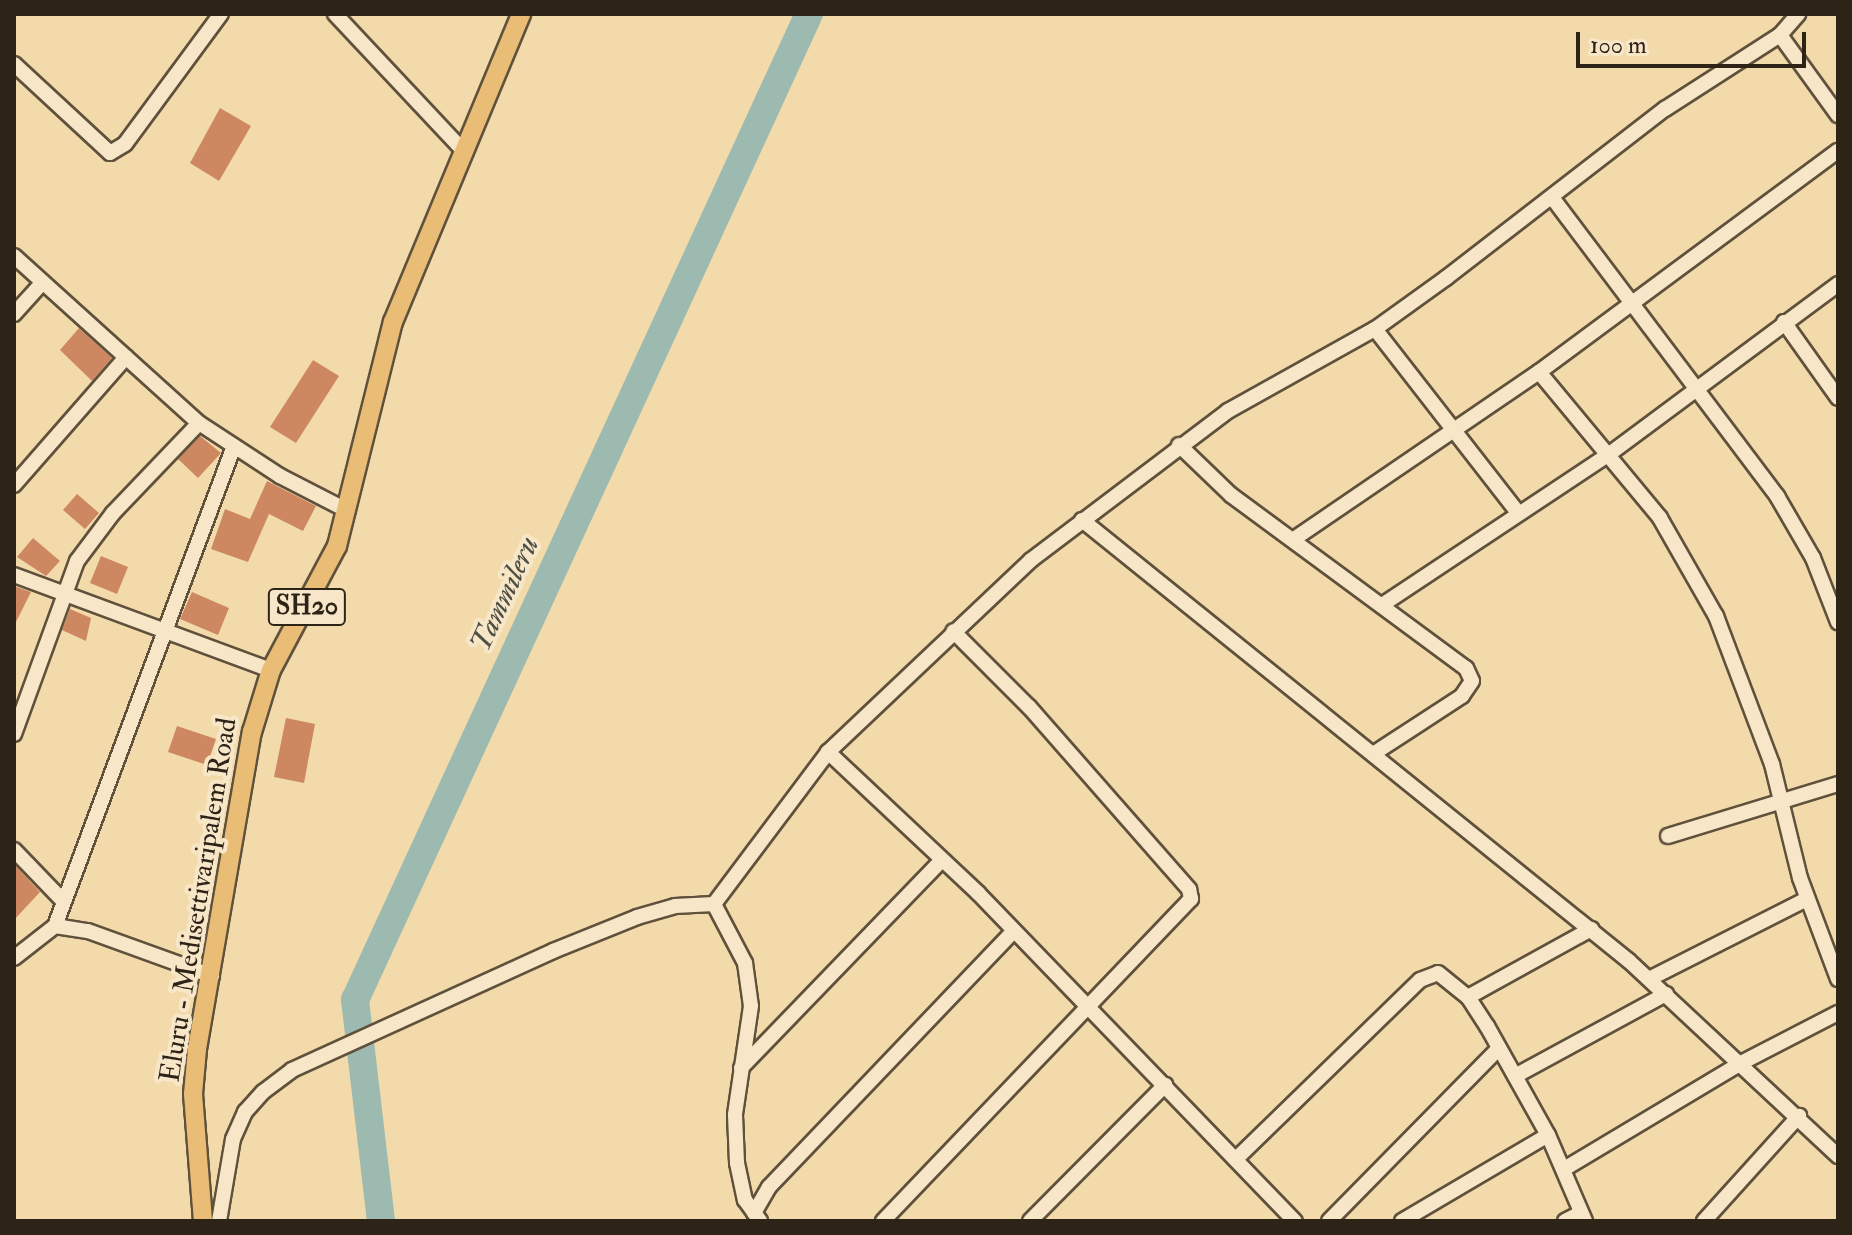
<!DOCTYPE html>
<html>
<head>
<meta charset="utf-8">
<style>
  body { margin:0 }
  #map { position:relative; width:1852px; height:1235px; overflow:hidden; background:#f3daab; font-family:"IM FELL Double Pica",serif }
  div>[style] { position:absolute }
  [style*='--x'] { left:calc(var(--x)*1px); top:calc(var(--y)*1px); width:calc(var(--w)*1px); rotate:calc(var(--a)*1deg) }
  .river>* { height:28px; margin:-14px; padding:0 14px; transform-origin:14px; border-radius:14px; background:#9dbab0 }
  .building>* { inset:0; background:#cd8861 }
  .roads { filter:drop-shadow(2px 0 #5f513c) drop-shadow(-2px 0 #5f513c) drop-shadow(0 2px #5f513c) drop-shadow(0 -2px #5f513c) }
  .minor>* { height:14px; margin:-7px; padding:0 7px; transform-origin:7px; border-radius:7px; background:#f7e7c8 }
  .major>* { height:18px; margin:-9px; padding:0 9px; transform-origin:9px; border-radius:9px; background:#eabd76 }
  span { translate:-50% -50%; white-space:nowrap; text-align:center; line-height:1.15; -webkit-text-stroke:8px #f7e7c8; paint-order:stroke }
  .shield-label span { padding:2px 6px; background:#f7e7c8; border:2px solid; border-radius:6px; -webkit-text-stroke-width:0 }
  .shield-label { font-size:26px; color:#2e2317; font-weight:700 }
  .street-label { font-size:28px; color:#2e2317 }
  .water-label { font-size:30px; color:#4f5045; font-style:italic }
  .frame { position:absolute; inset:0; border:16px solid #2e2317; pointer-events:none }
  .scale { position:absolute; left:1576px; top:32px; width:230px; height:36px; box-sizing:border-box; border:4px solid #2e2317; border-top:0; padding-left:10px; font-size:24px; line-height:28px; white-space:nowrap; color:#2e2317; -webkit-text-stroke:6px #f7e7c8; paint-order:stroke }
</style>
</head>
<body>
<div id="map">
  <div class="river">
    <i style="--x:381;--y:1221;--w:223;--a:-96.7"></i>
    <i style="--x:355;--y:1000;--w:1086;--a:-65.28"></i>
  </div>
  <div class="building">
    <i style="clip-path:polygon(220px 108px,251px 126px,219px 181px,190px 163px)"></i>
    <i style="clip-path:polygon(79px 328px,112px 358px,92px 381px,60px 350px)"></i>
    <i style="clip-path:polygon(313px 360px,339px 376px,296px 443px,270px 427px)"></i>
    <i style="clip-path:polygon(200px 436px,221px 453px,198px 478px,178px 459px)"></i>
    <i style="clip-path:polygon(267px 481px,316px 506px,303px 531px,269px 514px,248px 562px,211px 549px,225px 509px,250px 519px)"></i>
    <i style="clip-path:polygon(77px 494px,99px 513px,85px 529px,63px 510px)"></i>
    <i style="clip-path:polygon(33px 538px,60px 561px,46px 576px,17px 557px)"></i>
    <i style="clip-path:polygon(101px 556px,128px 567px,117px 594px,90px 583px)"></i>
    <i style="clip-path:polygon(14px 586px,31px 592px,14px 626px)"></i>
    <i style="clip-path:polygon(192px 592px,229px 608px,218px 635px,180px 619px)"></i>
    <i style="clip-path:polygon(70px 609px,91px 618px,86px 641px,62px 630px)"></i>
    <i style="clip-path:polygon(286px 718px,315px 724px,304px 783px,274px 777px)"></i>
    <i style="clip-path:polygon(177px 726px,216px 739px,207px 765px,168px 752px)"></i>
    <i style="clip-path:polygon(14px 864px,40px 892px,14px 920px)"></i>
  </div>
  <div class="roads">
    <div class="minor">
      <i style="--x:335;--y:14;--w:184;--a:46.8"></i>
      <i style="--x:1780;--y:35;--w:99;--a:54.1"></i>
      <i style="--x:14;--y:64;--w:131;--a:42.8"></i>
      <i style="--x:110;--y:153;--w:17;--a:-31"></i>
      <i style="--x:125;--y:144;--w:162;--a:-53.6"></i>
      <i style="--x:1554;--y:200;--w:371;--a:53"></i>
      <i style="--x:1777;--y:496;--w:72;--a:59.9"></i>
      <i style="--x:1813;--y:558;--w:69;--a:68.7"></i>
      <i style="--x:14;--y:256;--w:249;--a:42.1"></i>
      <i style="--x:199;--y:423;--w:97;--a:33.2"></i>
      <i style="--x:280;--y:476;--w:76;--a:27.2"></i>
      <i style="--x:14;--y:314;--w:43;--a:-47.8"></i>
      <i style="--x:1784;--y:322;--w:93;--a:54.6"></i>
      <i style="--x:1375;--y:329;--w:233;--a:52.1"></i>
      <i style="--x:1539;--y:372;--w:190;--a:50.3"></i>
      <i style="--x:1660;--y:518;--w:113;--a:60.3"></i>
      <i style="--x:1716;--y:616;--w:158;--a:69.3"></i>
      <i style="--x:1772;--y:764;--w:117;--a:76.2"></i>
      <i style="--x:1800;--y:878;--w:108;--a:69.4"></i>
      <i style="--x:1179;--y:445;--w:72;--a:43.9"></i>
      <i style="--x:1231;--y:495;--w:292;--a:36.4"></i>
      <i style="--x:1466;--y:668;--w:14;--a:65"></i>
      <i style="--x:1472;--y:681;--w:18;--a:124"></i>
      <i style="--x:1462;--y:696;--w:103;--a:146.9"></i>
      <i style="--x:14;--y:485;--w:170;--a:-48.8"></i>
      <i style="--x:1082;--y:520;--w:703;--a:38.88"></i>
      <i style="--x:1629;--y:961;--w:286;--a:43"></i>
      <i style="--x:1294;--y:539;--w:297;--a:-34.3"></i>
      <i style="--x:1539;--y:372;--w:372;--a:-36.5"></i>
      <i style="--x:14;--y:575;--w:274;--a:20.3"></i>
      <i style="--x:1382;--y:605;--w:271;--a:-33.6"></i>
      <i style="--x:1608;--y:455;--w:287;--a:-36.6"></i>
      <i style="--x:14;--y:734;--w:184;--a:-70"></i>
      <i style="--x:77;--y:561;--w:60;--a:-53.1"></i>
      <i style="--x:113;--y:513;--w:124;--a:-46.3"></i>
      <i style="--x:828;--y:752;--w:206;--a:43.2"></i>
      <i style="--x:978;--y:893;--w:456;--a:46"></i>
      <i style="--x:1668;--y:836;--w:178;--a:-17"></i>
      <i style="--x:14;--y:850;--w:71;--a:46.1"></i>
      <i style="--x:714;--y:904;--w:67;--a:62.3"></i>
      <i style="--x:745;--y:963;--w:43;--a:82.1"></i>
      <i style="--x:751;--y:1006;--w:110;--a:98.4"></i>
      <i style="--x:735;--y:1115;--w:48;--a:87.6"></i>
      <i style="--x:737;--y:1163;--w:38;--a:78"></i>
      <i style="--x:745;--y:1200;--w:26;--a:54"></i>
      <i style="--x:55;--y:926;--w:512;--a:-69.55"></i>
      <i style="--x:14;--y:958;--w:52;--a:-38"></i>
      <i style="--x:55;--y:926;--w:33;--a:9"></i>
      <i style="--x:88;--y:931;--w:132;--a:19.9"></i>
      <i style="--x:1649;--y:979;--w:177;--a:-26.9"></i>
      <i style="--x:1468;--y:997;--w:141;--a:-28.9"></i>
      <i style="--x:741;--y:1068;--w:289;--a:-46"></i>
      <i style="--x:1515;--y:1076;--w:172;--a:-28.5"></i>
      <i style="--x:1237;--y:1158;--w:255;--a:-44.2"></i>
      <i style="--x:1420;--y:980;--w:19;--a:-21"></i>
      <i style="--x:1438;--y:973;--w:38;--a:39"></i>
      <i style="--x:1468;--y:997;--w:35;--a:57"></i>
      <i style="--x:1487;--y:1026;--w:125;--a:60.8"></i>
      <i style="--x:1548;--y:1135;--w:94;--a:66.7"></i>
      <i style="--x:1564;--y:1169;--w:206;--a:-30.9"></i>
      <i style="--x:1741;--y:1063;--w:109;--a:-27.3"></i>
      <i style="--x:754;--y:1213;--w:30;--a:-60"></i>
      <i style="--x:769;--y:1187;--w:354;--a:-46.3"></i>
      <i style="--x:219;--y:1221;--w:83;--a:-80.3"></i>
      <i style="--x:233;--y:1139;--w:30;--a:-66"></i>
      <i style="--x:245;--y:1112;--w:27;--a:-48"></i>
      <i style="--x:263;--y:1092;--w:36;--a:-37"></i>
      <i style="--x:292;--y:1070;--w:287;--a:-24.5"></i>
      <i style="--x:553;--y:951;--w:91;--a:-22"></i>
      <i style="--x:637;--y:917;--w:40;--a:-16"></i>
      <i style="--x:675;--y:906;--w:39;--a:-3"></i>
      <i style="--x:714;--y:904;--w:190;--a:-53.1"></i>
      <i style="--x:828;--y:752;--w:279;--a:-43.4"></i>
      <i style="--x:1031;--y:560;--w:247;--a:-37.1"></i>
      <i style="--x:1228;--y:411;--w:168;--a:-29.2"></i>
      <i style="--x:1375;--y:329;--w:87;--a:-35.7"></i>
      <i style="--x:1446;--y:278;--w:277;--a:-37.7"></i>
      <i style="--x:1665;--y:109;--w:137;--a:-32.8"></i>
      <i style="--x:1780;--y:35;--w:28;--a:-49"></i>
      <i style="--x:883;--y:1221;--w:446;--a:-46.3"></i>
      <i style="--x:1191;--y:899;--w:10;--a:-101"></i>
      <i style="--x:1189;--y:889;--w:242;--a:-131.3"></i>
      <i style="--x:1029;--y:707;--w:107;--a:-135"></i>
      <i style="--x:1030;--y:1221;--w:192;--a:-45.2"></i>
      <i style="--x:1329;--y:1221;--w:240;--a:-45.5"></i>
      <i style="--x:1402;--y:1221;--w:169;--a:-30.5"></i>
      <i style="--x:1565;--y:1221;--w:18;--a:-27"></i>
      <i style="--x:1704;--y:1221;--w:142;--a:-47.9"></i>
    </div>
    <div class="major">
      <i style="--x:203;--y:1221;--w:127;--a:-94.5"></i>
      <i style="--x:193;--y:1094;--w:45;--a:-84.9"></i>
      <i style="--x:197;--y:1049;--w:322;--a:-80.2"></i>
      <i style="--x:252;--y:732;--w:65;--a:-73"></i>
      <i style="--x:271;--y:670;--w:140;--a:-62"></i>
      <i style="--x:337;--y:546;--w:231;--a:-76"></i>
      <i style="--x:393;--y:322;--w:334;--a:-67.4"></i>
    </div>
  </div>
  <div class="shield-label">
    <span style="left:307px;top:607px">SH20</span>
  </div>
  <div class="street-label">
    <span style="left:199px;top:900px;rotate:-81deg">Eluru - Medisettivaripalem Road</span>
  </div>
  <div class="water-label">
    <span style="left:505px;top:594px;rotate:-65deg">Tammileru</span>
  </div>
  <div class="frame"></div>
  <div class="scale">100 m</div>
</div>
</body>
</html>
